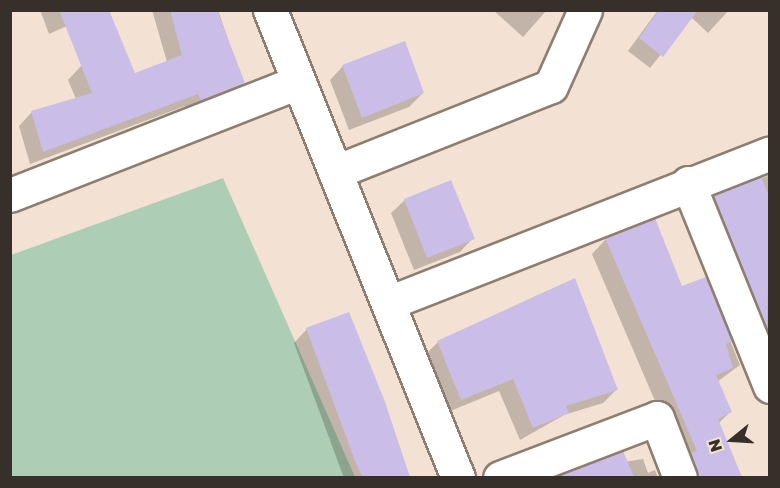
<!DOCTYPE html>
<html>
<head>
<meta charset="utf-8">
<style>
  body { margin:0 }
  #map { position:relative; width:780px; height:488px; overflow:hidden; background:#f3e2d3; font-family:"Golos Text",sans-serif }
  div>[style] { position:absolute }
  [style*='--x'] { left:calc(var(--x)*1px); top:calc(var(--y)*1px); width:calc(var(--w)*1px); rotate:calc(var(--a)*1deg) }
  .green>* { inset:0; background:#adceb5 }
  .shadow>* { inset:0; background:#0003 }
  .building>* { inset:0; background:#cabde7 }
  .roads { filter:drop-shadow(2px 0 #8d7e70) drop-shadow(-2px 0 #8d7e70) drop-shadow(0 2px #8d7e70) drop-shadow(0 -2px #8d7e70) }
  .minor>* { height:33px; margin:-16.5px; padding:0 16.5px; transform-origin:16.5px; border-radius:16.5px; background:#fff }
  span { translate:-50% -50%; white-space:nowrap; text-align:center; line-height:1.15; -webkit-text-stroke:5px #f3e2d3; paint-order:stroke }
  .frame { position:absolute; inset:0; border:12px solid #362f2a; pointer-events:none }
  .north { position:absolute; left:702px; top:410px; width:60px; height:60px; -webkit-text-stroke:4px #f3e2d3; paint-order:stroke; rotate:252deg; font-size:16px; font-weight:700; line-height:24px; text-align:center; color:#362f2a }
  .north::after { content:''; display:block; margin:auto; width:21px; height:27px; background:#362f2a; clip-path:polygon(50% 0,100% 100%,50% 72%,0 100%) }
</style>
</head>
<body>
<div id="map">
  <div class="green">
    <i style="clip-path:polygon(223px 178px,355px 477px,11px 477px,11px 255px)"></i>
  </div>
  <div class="shadow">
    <i style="clip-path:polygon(40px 10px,103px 10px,49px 34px)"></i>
    <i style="clip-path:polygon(152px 10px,218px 10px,243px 83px,230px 96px,187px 113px,185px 106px,30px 164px,19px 126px,32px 112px,76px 99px,68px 80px,81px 66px,124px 50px,134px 75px,167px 62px)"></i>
    <i style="clip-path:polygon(493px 10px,547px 10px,523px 37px)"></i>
    <i style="clip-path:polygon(658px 10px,729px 10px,708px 33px,691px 17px,650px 68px,628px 51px)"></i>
    <i style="clip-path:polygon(343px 66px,423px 93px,409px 107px,349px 130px,330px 80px)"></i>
    <i style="clip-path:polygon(770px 175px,770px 377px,701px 209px,714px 197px)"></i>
    <i style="clip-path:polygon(405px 200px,473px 238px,460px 252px,414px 270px,391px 213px)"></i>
    <i style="clip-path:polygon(606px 239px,681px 288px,705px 279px,740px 365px,717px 382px,730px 412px,718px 424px,740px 478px,680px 478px,682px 464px,592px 254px)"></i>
    <i style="clip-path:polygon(307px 329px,408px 474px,404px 478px,344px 478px,294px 343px)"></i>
    <i style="clip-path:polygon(438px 342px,616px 390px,603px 403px,564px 415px,520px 440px,499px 391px,448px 412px,425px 355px)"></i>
    <i style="clip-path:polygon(643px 459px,648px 473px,655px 470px,658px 478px,574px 478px,584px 468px)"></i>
  </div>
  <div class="building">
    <i style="clip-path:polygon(59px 10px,109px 10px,135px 73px,182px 55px,170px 10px,217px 10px,245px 83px,201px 100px,198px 94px,43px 152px,31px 111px,92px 93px)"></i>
    <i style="clip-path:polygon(659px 10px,698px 10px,663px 57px,639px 38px)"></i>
    <i style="clip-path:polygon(405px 41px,424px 93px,362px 118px,342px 65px)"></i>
    <i style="clip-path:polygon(761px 177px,770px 198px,767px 328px,713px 195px)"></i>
    <i style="clip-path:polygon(451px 180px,475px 239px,427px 258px,404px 199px)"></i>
    <i style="clip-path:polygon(655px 218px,682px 286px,706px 277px,732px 341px,726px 344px,733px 368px,716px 375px,732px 412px,718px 419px,742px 477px,698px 477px,691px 453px,697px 451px,605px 238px)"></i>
    <i style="clip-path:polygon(575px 278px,618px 390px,566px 406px,569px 413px,533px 428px,513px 379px,461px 400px,437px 341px)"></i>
    <i style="clip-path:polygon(349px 312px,385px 402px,410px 477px,362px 477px,352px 453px,306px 328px)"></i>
    <i style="clip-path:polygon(623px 451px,634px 477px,554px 477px)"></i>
  </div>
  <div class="roads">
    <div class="minor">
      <i style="--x:270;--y:10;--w:504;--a:68.11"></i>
      <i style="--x:335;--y:172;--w:232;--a:-21.7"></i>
      <i style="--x:551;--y:86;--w:83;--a:-65.9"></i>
      <i style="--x:688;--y:183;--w:219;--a:68"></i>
      <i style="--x:10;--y:195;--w:310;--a:-21.4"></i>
      <i style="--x:388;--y:303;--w:410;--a:-21.4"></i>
      <i style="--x:500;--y:478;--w:168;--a:-20.9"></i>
      <i style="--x:657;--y:418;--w:64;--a:69"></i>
    </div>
  </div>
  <div class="frame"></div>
  <div class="north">N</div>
</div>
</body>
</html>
